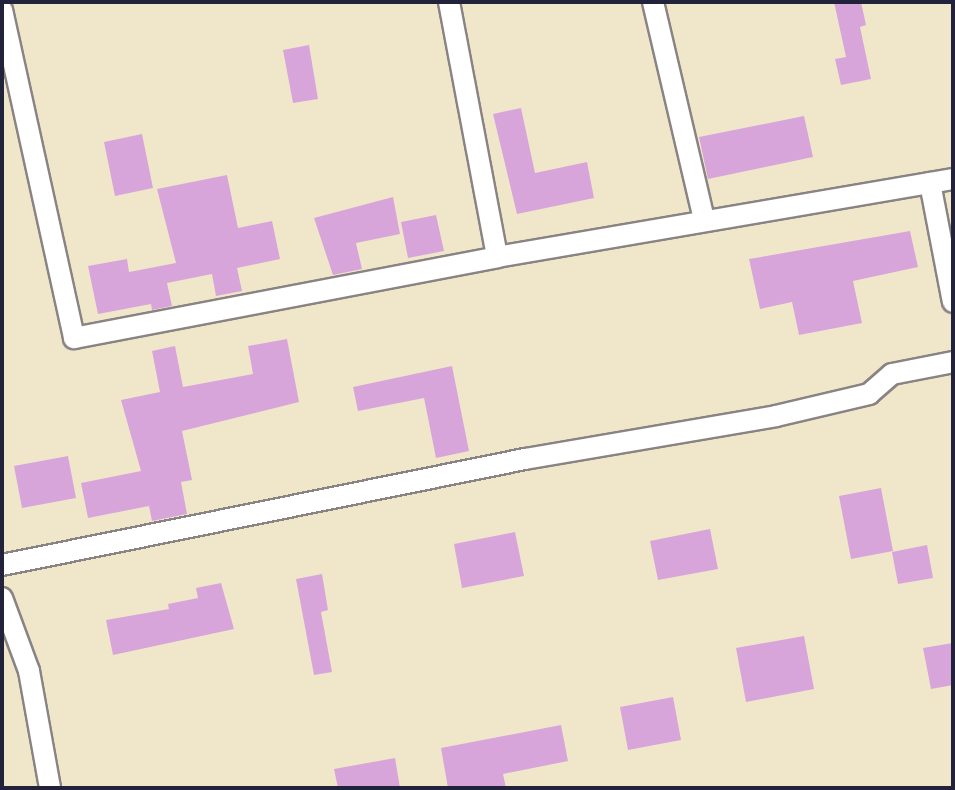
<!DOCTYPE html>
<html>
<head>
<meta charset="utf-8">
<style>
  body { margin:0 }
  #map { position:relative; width:955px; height:790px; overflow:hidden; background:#f0e7cb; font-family:Itim,sans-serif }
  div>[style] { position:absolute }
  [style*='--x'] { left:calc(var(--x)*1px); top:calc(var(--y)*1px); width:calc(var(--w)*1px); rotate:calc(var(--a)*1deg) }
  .building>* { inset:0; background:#d8a5db }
  .roads { filter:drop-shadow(2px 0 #898483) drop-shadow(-2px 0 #898483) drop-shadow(0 2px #898483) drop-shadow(0 -2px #898483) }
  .minor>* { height:20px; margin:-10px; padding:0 10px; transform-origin:10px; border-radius:10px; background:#fff }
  span { translate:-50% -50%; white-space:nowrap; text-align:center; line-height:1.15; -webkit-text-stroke:6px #fdfcf7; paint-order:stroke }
  .frame { position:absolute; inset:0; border:4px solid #22223b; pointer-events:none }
</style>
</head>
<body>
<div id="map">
  <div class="building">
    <i style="clip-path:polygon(834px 2px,861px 2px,866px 25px,860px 27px,871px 79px,841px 85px,835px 59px,846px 57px)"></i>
    <i style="clip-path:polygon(309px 45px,318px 99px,293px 103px,283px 50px)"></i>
    <i style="clip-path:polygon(521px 108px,535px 173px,587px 162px,594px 198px,517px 214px,493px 114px)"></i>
    <i style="clip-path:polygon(804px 116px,813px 157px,708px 179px,699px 137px)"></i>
    <i style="clip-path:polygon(142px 134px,153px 188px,115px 196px,104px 142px)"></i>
    <i style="clip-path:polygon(227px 175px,238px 228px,272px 221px,280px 259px,237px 268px,242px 291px,216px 296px,212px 274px,167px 283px,172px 306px,152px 310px,151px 304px,98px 314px,88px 266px,127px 259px,129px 272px,176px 263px,157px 189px)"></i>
    <i style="clip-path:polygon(393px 197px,400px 234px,356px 243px,362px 269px,333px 275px,314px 218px)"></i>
    <i style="clip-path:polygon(436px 215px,444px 251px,408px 258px,401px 222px)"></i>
    <i style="clip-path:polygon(910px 231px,918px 267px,853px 281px,862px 323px,799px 335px,792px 302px,760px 309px,749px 259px)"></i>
    <i style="clip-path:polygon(287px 339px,299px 402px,182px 431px,192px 480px,181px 482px,187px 514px,152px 521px,149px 506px,88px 518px,81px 483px,141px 471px,121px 400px,160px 392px,152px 351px,175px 346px,183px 387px,253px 374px,248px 346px)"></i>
    <i style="clip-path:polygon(452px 366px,469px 451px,436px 458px,424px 398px,358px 411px,353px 387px)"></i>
    <i style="clip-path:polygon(68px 456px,76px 498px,22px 508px,14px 466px)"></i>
    <i style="clip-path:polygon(881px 488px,893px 551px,851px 559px,839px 496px)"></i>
    <i style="clip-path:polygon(710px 529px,718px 569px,658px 580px,650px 541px)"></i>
    <i style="clip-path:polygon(515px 532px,524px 576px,462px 588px,454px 544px)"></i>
    <i style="clip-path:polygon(927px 545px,933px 578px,898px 584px,892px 552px)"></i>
    <i style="clip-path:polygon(322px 574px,328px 610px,321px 612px,332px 672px,314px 675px,296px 579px)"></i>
    <i style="clip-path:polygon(221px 583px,234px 629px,113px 655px,106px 620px,169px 609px,168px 604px,198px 598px,196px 588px)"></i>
    <i style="clip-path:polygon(804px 636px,814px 689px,746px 702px,736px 648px)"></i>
    <i style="clip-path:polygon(953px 643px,953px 685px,931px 689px,923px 648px)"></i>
    <i style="clip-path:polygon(673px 697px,681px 740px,628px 750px,620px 707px)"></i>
    <i style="clip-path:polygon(561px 725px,568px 761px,503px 774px,506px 788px,448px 788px,441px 748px)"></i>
    <i style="clip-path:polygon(395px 758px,400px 788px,338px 788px,334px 769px)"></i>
  </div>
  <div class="roads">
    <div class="minor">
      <i style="--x:449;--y:2;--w:259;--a:79.3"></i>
      <i style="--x:653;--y:2;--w:224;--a:76.8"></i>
      <i style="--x:2;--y:10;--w:336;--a:77.6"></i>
      <i style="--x:74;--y:338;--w:431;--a:-10.8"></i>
      <i style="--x:497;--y:257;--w:463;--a:-9.7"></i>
      <i style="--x:930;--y:183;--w:121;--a:79.1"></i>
      <i style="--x:2;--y:565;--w:534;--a:-11.46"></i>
      <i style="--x:525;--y:459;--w:255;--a:-9.7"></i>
      <i style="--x:776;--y:416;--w:96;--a:-13.3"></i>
      <i style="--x:869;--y:394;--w:30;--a:-41"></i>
      <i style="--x:892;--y:374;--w:62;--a:-11.1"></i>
      <i style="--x:2;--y:598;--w:78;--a:69.7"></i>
      <i style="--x:29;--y:671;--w:119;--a:79.8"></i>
    </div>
  </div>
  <div class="frame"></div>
</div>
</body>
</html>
